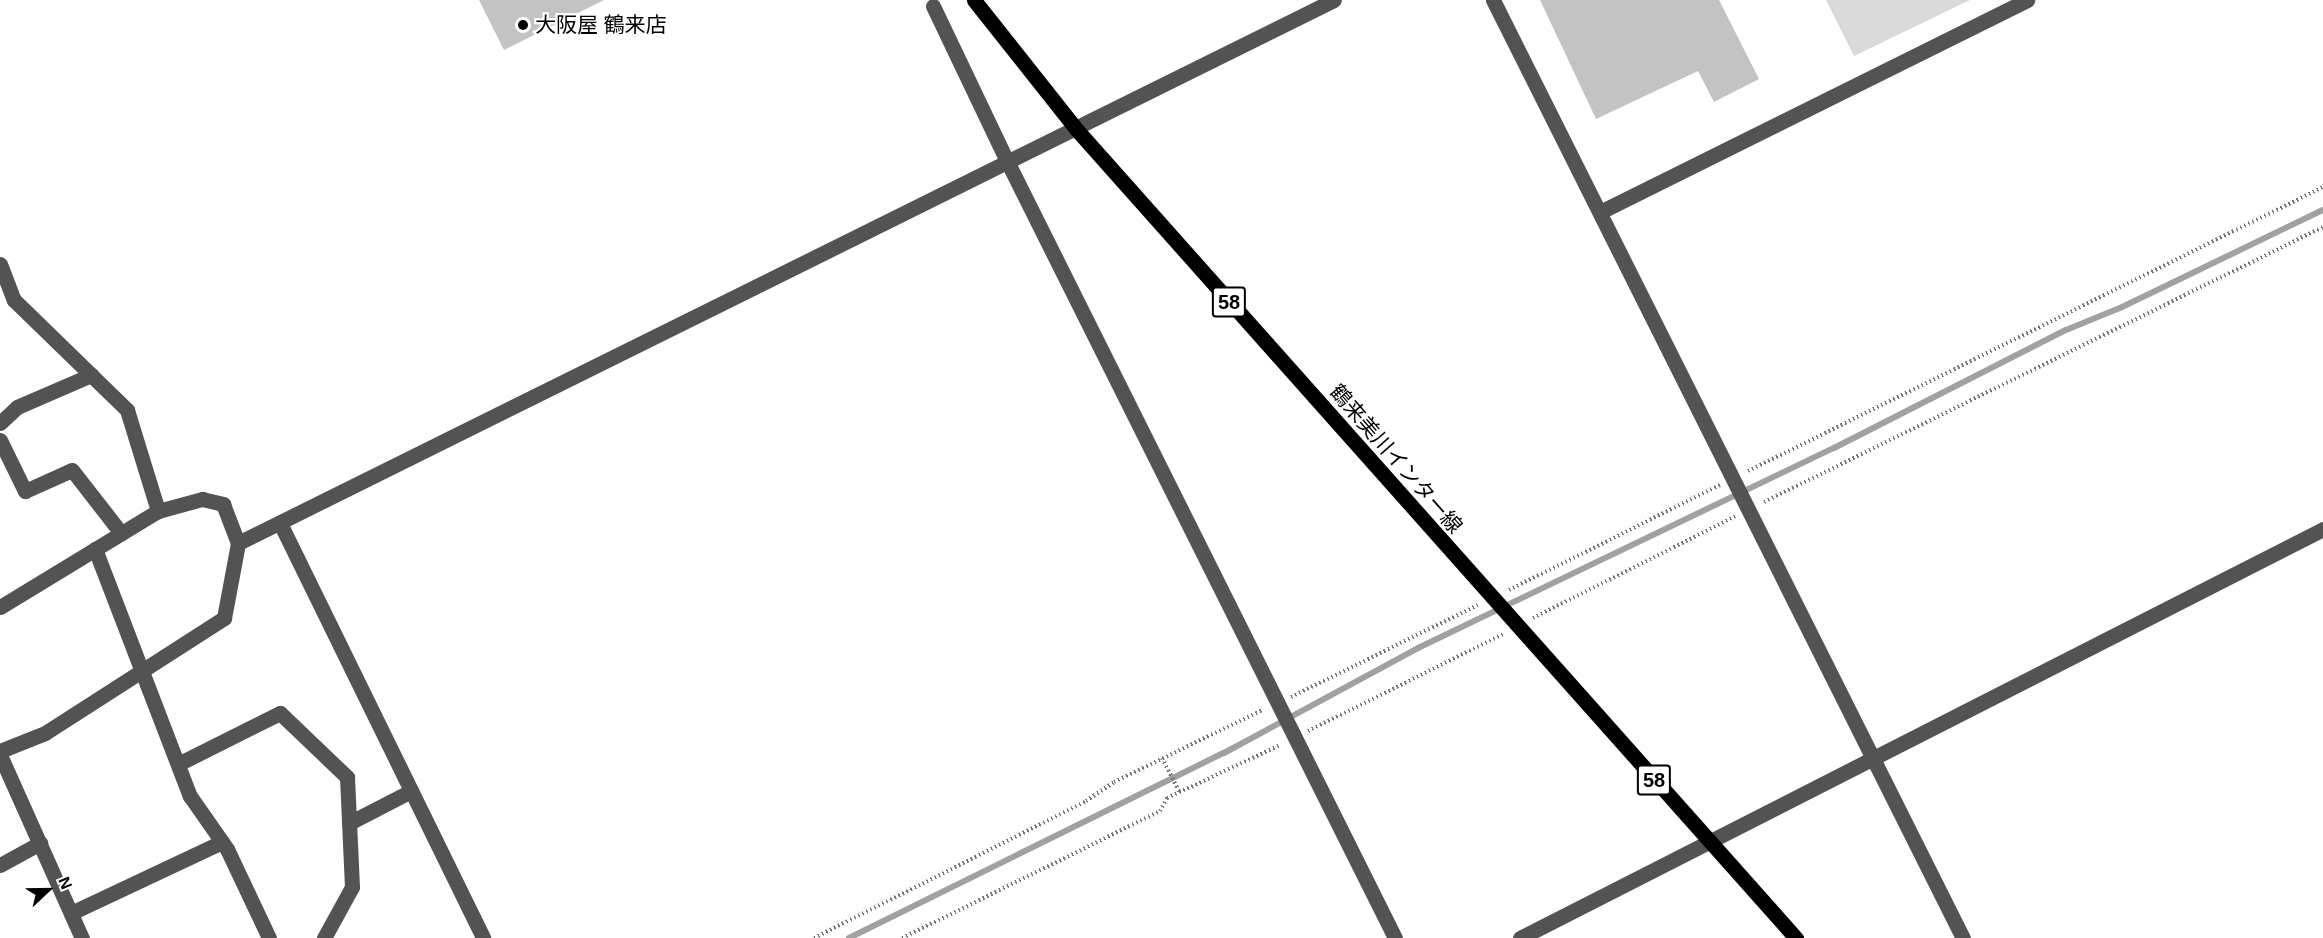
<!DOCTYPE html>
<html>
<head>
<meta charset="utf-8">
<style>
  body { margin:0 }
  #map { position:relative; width:2323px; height:938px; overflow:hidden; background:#fff; font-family:Arial,"Noto Sans JP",sans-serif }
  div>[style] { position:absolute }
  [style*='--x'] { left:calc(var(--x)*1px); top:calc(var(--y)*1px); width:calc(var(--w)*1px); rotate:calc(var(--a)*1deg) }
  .green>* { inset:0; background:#dadada }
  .stream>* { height:6px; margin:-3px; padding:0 3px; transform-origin:3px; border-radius:3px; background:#a1a1a1 }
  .building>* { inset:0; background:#c3c3c3 }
  .path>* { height:4px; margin-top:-2px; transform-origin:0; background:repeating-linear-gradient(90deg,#757575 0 1.5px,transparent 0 4.5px) }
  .minor>* { height:15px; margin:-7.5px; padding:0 7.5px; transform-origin:7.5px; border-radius:7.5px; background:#535353 }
  .major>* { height:15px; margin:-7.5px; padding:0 7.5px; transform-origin:7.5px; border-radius:7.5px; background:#000 }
  .dots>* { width:16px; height:16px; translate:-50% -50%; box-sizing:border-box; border:3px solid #fff; border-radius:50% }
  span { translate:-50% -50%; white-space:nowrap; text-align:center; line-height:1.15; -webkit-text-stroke:4.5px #fff; paint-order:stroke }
  .shield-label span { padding:2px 4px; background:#fff; border:2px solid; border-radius:4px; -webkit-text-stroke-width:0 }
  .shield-label { font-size:20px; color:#000; font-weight:700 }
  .poi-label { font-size:21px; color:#000 }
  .left { translate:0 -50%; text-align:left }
  .street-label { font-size:21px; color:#000 }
  .north { position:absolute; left:18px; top:860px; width:60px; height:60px; -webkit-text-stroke:4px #fff; paint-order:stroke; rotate:68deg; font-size:16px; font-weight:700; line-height:24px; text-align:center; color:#000 }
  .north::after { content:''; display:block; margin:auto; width:21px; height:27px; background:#000; clip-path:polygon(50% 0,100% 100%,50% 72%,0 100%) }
</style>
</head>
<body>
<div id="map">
  <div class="green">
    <i style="clip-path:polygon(1826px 0,1970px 0,1854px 56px)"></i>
  </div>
  <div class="stream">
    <i style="--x:849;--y:938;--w:418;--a:-26.3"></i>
    <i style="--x:1224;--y:753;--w:221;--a:-28.4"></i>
    <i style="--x:1418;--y:648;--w:462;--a:-25.7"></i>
    <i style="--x:1834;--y:448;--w:260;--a:-27"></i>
    <i style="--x:2066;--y:330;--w:58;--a:-22.2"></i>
    <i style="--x:2120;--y:308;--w:225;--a:-25.8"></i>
  </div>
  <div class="building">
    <i style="clip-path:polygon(479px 0,604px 0,504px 50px)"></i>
    <i style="clip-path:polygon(1540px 0,1719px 0,1759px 79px,1714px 102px,1698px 71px,1596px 119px)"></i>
  </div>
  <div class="path">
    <i style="--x:1748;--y:471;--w:641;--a:-26.29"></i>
    <i style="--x:1764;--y:502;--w:623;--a:-26.19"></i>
    <i style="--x:1509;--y:590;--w:236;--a:-26.5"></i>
    <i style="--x:1533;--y:618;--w:227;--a:-26.7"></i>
    <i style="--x:1291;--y:697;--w:208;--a:-26.2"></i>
    <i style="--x:1308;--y:731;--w:218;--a:-26.4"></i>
    <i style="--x:1162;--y:758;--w:39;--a:63"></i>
    <i style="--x:814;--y:938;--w:305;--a:-26.7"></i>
    <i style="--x:1086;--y:801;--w:34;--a:-34"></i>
    <i style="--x:1114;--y:782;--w:165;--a:-25.9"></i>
    <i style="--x:902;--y:938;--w:288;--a:-26.2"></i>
    <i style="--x:1160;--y:811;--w:15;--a:-62"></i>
    <i style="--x:1167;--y:798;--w:125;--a:-25.1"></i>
  </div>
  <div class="minor">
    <i style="--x:1493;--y:0;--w:1049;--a:63.39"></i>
    <i style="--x:933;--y:6;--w:172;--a:64.5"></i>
    <i style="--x:1007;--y:161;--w:868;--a:63.46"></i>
    <i style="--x:1600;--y:212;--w:477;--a:-26.4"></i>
    <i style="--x:0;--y:264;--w:39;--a:69"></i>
    <i style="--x:14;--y:300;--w:158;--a:44.2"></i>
    <i style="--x:127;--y:410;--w:106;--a:72.9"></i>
    <i style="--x:0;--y:423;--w:23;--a:-43"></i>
    <i style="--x:17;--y:407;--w:81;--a:-23.4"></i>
    <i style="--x:0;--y:440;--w:57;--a:63.9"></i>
    <i style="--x:25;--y:491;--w:51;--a:-24.1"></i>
    <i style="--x:72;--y:470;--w:80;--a:52.1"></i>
    <i style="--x:280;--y:523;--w:462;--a:63.9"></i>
    <i style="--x:95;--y:549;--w:265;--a:69"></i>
    <i style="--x:190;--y:796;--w:65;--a:55.1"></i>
    <i style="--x:227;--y:849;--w:98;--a:64.7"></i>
    <i style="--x:0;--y:607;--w:185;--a:-31.3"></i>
    <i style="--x:158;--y:511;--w:46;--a:-15.3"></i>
    <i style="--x:202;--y:499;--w:22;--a:13"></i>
    <i style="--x:223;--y:504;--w:42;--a:69"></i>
    <i style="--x:0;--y:751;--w:48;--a:-21.8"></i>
    <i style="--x:45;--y:733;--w:213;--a:-32.7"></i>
    <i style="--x:224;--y:618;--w:76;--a:-79.4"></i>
    <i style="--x:238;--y:543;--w:1223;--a:-26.36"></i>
    <i style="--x:0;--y:755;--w:201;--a:65.9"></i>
    <i style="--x:178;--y:764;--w:114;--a:-26.6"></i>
    <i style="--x:280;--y:713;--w:93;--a:43.7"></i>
    <i style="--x:347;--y:777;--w:110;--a:87.4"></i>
    <i style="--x:352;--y:887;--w:58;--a:118.8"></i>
    <i style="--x:349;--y:823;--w:70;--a:-27.3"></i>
    <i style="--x:0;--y:865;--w:46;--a:-28.8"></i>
    <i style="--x:71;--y:913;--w:167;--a:-25.2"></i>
    <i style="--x:1520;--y:938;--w:901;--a:-26.99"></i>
  </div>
  <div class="major">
    <i style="--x:974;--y:0;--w:166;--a:51.6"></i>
    <i style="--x:1077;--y:130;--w:1082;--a:48.34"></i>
  </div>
  <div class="dots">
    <i style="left:523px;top:25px;background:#000"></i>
  </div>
  <div class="shield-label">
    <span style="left:1229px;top:302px">58</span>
    <span style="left:1654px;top:780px">58</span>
  </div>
  <div class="poi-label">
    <span class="left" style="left:535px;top:25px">大阪屋 鶴来店</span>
  </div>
  <div class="street-label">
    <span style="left:1396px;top:459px;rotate:49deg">鶴来美川インター線</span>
  </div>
  <div class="north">N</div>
</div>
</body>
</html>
